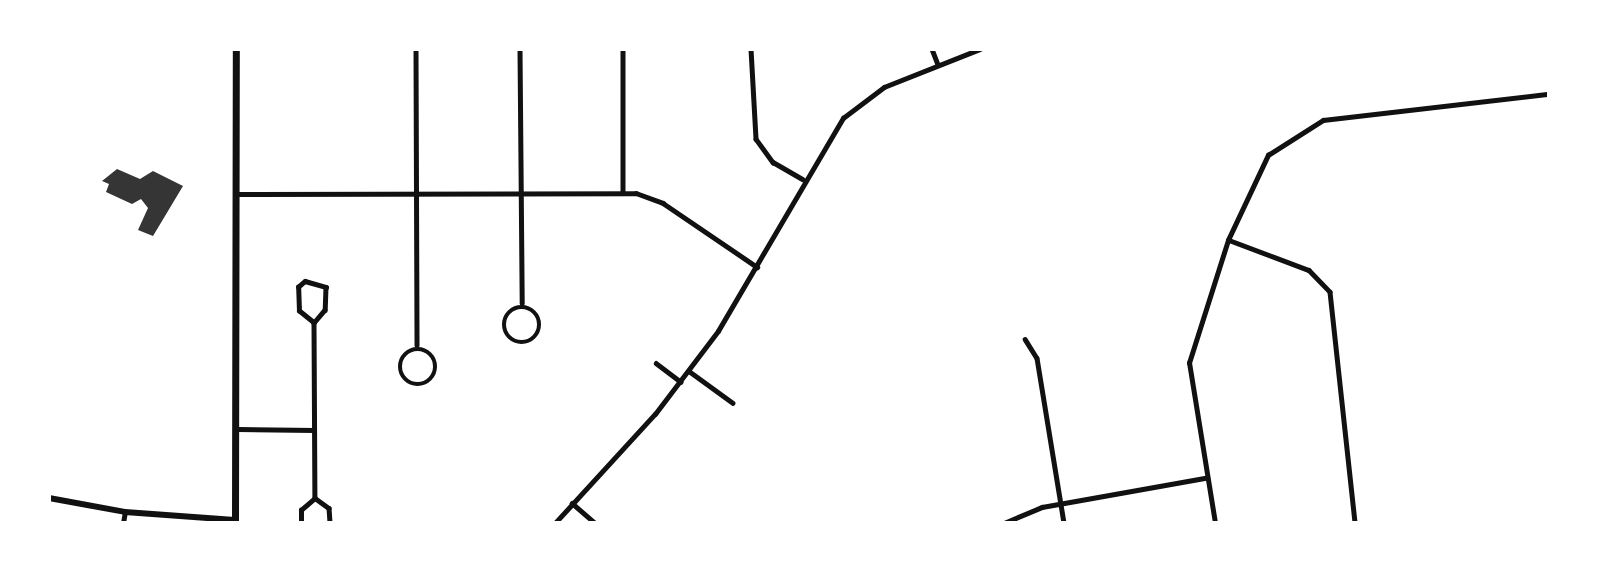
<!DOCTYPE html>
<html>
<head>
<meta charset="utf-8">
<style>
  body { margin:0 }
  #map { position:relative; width:1598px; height:572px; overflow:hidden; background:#fff; font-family:"Source Sans 3",sans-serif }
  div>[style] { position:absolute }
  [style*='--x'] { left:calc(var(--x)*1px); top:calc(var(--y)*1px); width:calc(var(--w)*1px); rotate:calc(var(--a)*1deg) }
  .building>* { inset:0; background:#353535 }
  .minor>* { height:4.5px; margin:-2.25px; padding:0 2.25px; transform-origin:2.25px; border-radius:2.25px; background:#111 }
  .minor>.ring { margin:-2.25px; padding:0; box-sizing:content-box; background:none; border:4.5px solid #111; border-radius:50% }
  .tertiary>* { height:6px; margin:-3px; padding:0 3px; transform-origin:3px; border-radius:3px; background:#111 }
  .secondary>* { height:7px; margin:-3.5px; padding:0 3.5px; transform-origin:3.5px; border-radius:3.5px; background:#111 }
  span { translate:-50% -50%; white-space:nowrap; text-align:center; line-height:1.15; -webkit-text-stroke:5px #fff; paint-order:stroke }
  .frame { position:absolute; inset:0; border:51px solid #fff; pointer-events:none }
</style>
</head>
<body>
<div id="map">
  <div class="building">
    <i style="clip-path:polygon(117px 169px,140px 179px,153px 171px,183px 186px,153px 236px,138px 230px,148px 208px,141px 199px,132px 204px,106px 192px,109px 184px,102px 181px)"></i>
  </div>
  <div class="minor">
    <i style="--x:416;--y:49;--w:296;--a:89.8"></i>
    <i style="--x:520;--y:49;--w:254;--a:89.5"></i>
    <i style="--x:623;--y:49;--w:143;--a:90"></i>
    <i style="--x:751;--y:49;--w:90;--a:86.8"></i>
    <i style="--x:756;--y:139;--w:29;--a:54"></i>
    <i style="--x:773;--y:162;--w:34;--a:30"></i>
    <i style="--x:932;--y:49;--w:17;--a:69"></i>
    <i style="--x:237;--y:194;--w:399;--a:-0.1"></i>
    <i style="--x:636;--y:193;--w:29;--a:20"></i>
    <i style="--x:663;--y:203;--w:114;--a:34.2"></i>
    <i style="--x:1229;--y:240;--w:85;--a:20.6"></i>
    <i style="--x:1309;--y:270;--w:30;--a:46"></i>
    <i style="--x:1330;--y:292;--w:232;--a:83.8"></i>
    <i style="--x:305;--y:281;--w:22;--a:16"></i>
    <i style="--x:326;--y:287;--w:23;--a:92"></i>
    <i style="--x:325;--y:310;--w:17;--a:130"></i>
    <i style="--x:314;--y:323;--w:19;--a:-141"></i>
    <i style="--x:299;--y:311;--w:24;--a:-92"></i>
    <i style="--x:298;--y:287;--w:9;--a:-41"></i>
    <i class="ring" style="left:504px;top:307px;width:31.5px;height:31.5px"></i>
    <i style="--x:314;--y:323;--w:175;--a:89.7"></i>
    <i style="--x:1025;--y:339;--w:22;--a:58"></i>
    <i style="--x:1037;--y:358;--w:167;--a:80.7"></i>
    <i class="ring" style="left:400px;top:349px;width:31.5px;height:31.5px"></i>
    <i style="--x:656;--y:363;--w:31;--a:37"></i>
    <i style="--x:689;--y:371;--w:54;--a:36"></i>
    <i style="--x:238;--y:429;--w:76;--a:0.8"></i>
    <i style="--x:315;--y:498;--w:17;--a:36"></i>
    <i style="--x:329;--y:508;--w:15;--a:86"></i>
    <i style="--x:572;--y:503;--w:30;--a:41"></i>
    <i style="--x:123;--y:523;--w:11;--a:-80"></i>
    <i style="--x:301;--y:523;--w:13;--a:-90"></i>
    <i style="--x:301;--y:510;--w:18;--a:-41"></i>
    <i style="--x:555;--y:523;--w:148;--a:-47.5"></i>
    <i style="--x:655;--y:414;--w:104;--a:-52.8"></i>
    <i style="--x:718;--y:331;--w:247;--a:-59.6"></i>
    <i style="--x:843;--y:118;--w:51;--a:-37.1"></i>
    <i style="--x:884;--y:87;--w:103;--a:-21.6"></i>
    <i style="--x:1004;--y:523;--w:41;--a:-22.8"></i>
    <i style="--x:1042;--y:507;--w:166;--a:-10.1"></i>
    <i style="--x:1215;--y:523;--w:162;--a:-99.2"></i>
    <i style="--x:1189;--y:363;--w:129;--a:-72.4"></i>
    <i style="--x:1228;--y:240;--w:94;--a:-64.8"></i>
    <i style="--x:1268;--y:155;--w:65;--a:-32.5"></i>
    <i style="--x:1323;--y:120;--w:227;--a:-6.6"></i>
  </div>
  <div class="tertiary">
    <i style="--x:49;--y:498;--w:77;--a:10.4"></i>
    <i style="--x:125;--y:512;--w:110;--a:4.2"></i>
  </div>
  <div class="secondary">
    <i style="--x:235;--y:523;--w:474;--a:-89.9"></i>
  </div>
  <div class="frame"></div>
</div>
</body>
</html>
